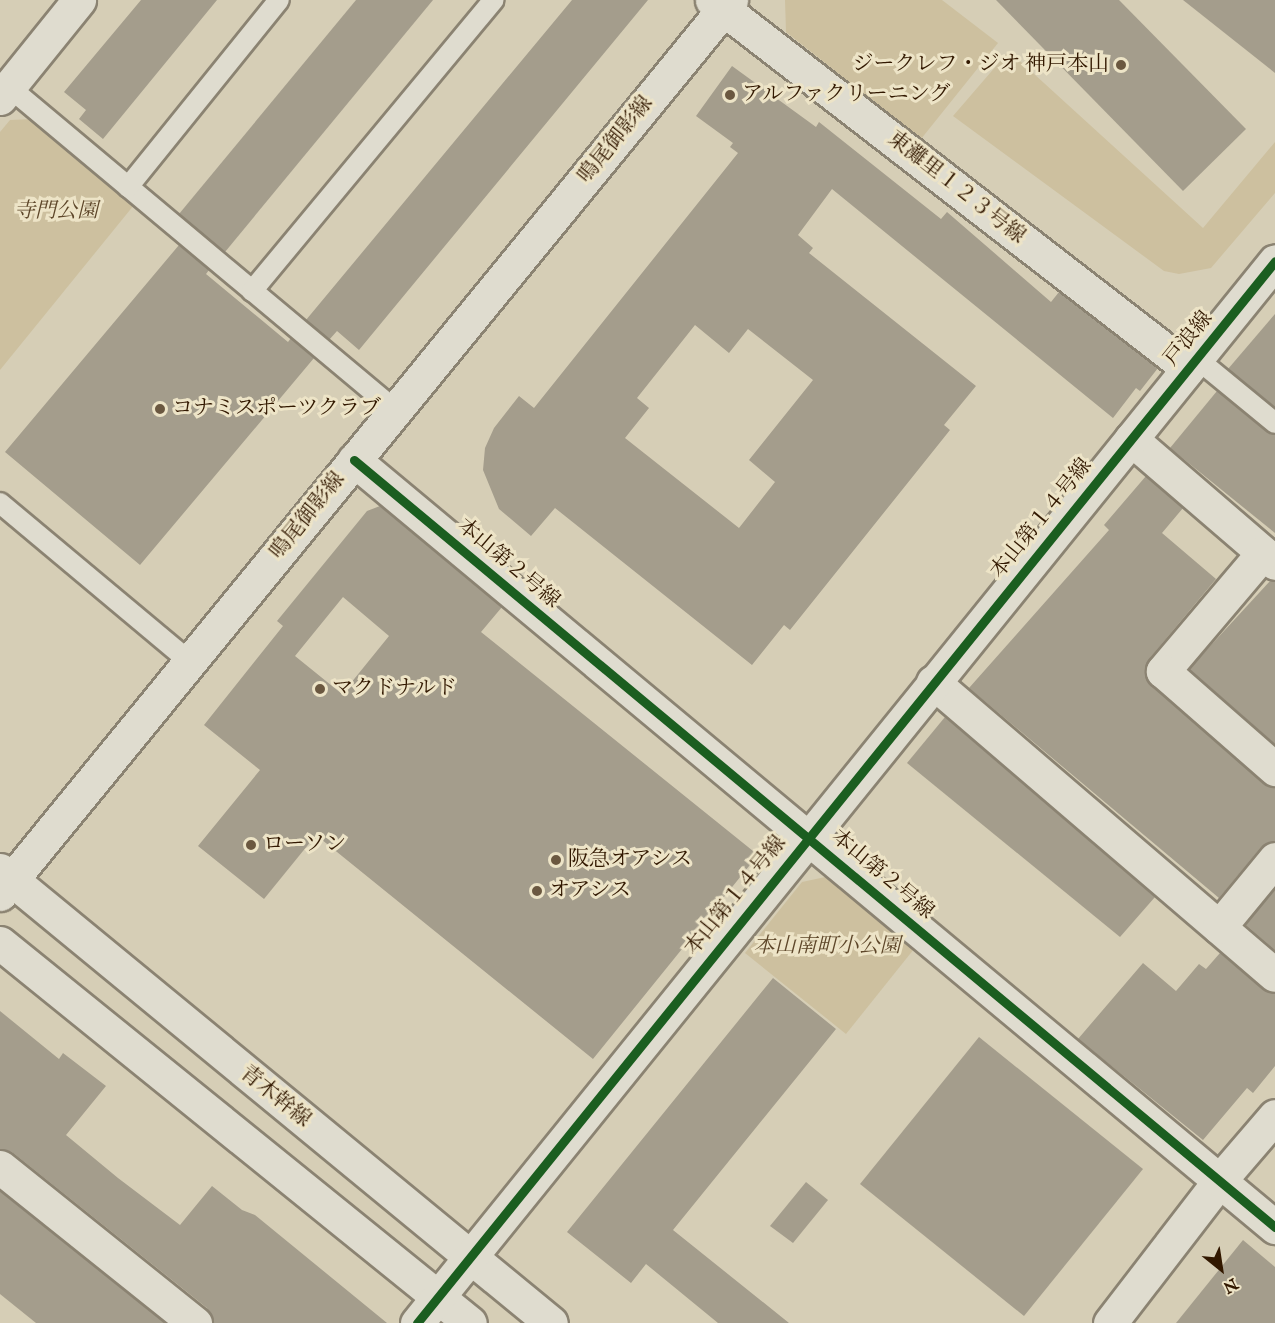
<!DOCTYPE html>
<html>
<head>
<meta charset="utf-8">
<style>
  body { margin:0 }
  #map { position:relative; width:1275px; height:1323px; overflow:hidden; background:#d6ceb6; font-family:"IM FELL English","Noto Serif JP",serif }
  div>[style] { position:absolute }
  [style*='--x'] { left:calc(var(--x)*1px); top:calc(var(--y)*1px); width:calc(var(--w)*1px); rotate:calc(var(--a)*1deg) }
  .green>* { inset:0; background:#cdc09f }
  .building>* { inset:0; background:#a49d8c }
  .roads { filter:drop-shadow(2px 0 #8b8372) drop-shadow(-2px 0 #8b8372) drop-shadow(0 2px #8b8372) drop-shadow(0 -2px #8b8372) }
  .lane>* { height:20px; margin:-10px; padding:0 10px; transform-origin:10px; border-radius:10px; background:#dfdccf }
  .street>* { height:33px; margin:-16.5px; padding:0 16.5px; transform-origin:16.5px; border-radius:16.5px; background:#dfdccf }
  .secondary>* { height:33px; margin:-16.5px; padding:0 16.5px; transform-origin:16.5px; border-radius:16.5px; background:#dfdccf }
  .cycleway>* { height:9px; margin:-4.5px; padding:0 4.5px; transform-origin:4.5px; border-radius:4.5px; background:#1b5e20 }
  .dots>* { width:16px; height:16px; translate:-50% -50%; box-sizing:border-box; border:3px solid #ede4c7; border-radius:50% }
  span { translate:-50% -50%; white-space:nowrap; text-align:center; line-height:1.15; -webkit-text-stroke:6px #ede4c7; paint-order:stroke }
  .poi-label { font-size:21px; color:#321800 }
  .right { translate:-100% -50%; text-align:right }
  .left { translate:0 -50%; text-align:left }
  .street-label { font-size:21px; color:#321800 }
  .park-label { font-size:21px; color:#5e472a; font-style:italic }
  .north { position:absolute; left:1191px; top:1239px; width:60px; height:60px; -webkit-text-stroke:4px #ede4c7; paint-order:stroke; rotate:150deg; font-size:16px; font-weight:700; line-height:24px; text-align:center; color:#321800 }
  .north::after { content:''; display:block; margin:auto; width:21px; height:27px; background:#321800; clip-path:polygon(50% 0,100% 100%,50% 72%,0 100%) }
</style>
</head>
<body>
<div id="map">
  <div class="green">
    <i style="clip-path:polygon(785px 0,942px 0,998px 43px,921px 139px,786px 32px)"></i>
    <i style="clip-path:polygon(1009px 51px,1203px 228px,1275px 142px,1275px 193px,1211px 268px,1179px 274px,1164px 271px,953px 116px)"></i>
    <i style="clip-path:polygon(33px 119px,134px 205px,0 370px,0 132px,10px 120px)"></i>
    <i style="clip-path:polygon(830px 876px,914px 949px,846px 1034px,745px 953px,802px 882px)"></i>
  </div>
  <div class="building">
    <i style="clip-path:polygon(141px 0,217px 0,103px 139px,79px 119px,86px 110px,64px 92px)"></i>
    <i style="clip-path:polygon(356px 0,433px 0,225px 252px,179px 214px)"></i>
    <i style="clip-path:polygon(572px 0,648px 0,359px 350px,337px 331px,329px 340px,306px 320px)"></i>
    <i style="clip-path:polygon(996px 0,1119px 0,1246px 129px,1183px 191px)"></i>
    <i style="clip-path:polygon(1183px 0,1275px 0,1275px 73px)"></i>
    <i style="clip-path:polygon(evenodd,732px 66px,816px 127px,819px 122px,941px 219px,947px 212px,1051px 302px,1059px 292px,1158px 368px,1140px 391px,1136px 388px,1113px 418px,832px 189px,798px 235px,813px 248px,809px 253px,976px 386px,944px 425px,950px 430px,790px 630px,784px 625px,752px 665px,555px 508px,531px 536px,499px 509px,483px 470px,485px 448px,494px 428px,519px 396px,534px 408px,738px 153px,730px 147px,733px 143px,696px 116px,732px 66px,695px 325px,729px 353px,748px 329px,813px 380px,749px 460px,775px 482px,739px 528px,625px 438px,649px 408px,637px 398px,695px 325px)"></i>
    <i style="clip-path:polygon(179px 245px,209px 270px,206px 274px,288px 342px,291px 338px,314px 358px,140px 565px,5px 452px)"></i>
    <i style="clip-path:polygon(1275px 314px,1275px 407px,1228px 369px)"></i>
    <i style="clip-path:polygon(1217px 391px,1275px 435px,1275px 533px,1170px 448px)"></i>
    <i style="clip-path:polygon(1146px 476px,1183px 508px,1162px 533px,1216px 579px,1149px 659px,1146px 678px,1263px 783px,1275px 787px,1275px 841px,1261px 847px,1219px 898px,969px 688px,1109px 530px,1104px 525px)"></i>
    <i style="clip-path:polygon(evenodd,380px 506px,502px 607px,481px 632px,758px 855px,593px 1059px,316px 835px,264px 899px,198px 846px,260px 770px,204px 725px,283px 626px,277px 621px,367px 511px,380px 506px,343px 597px,389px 636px,342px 694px,295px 656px,343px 597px)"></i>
    <i style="clip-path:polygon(1270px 581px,1275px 581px,1275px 744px,1189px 669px)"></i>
    <i style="clip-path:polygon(945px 717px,1155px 897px,1120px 937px,907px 763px)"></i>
    <i style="clip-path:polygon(1275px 888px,1275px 950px,1246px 925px)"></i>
    <i style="clip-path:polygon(1220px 953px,1263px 989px,1275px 993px,1275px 1066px,1253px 1093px,1247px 1088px,1203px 1140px,1078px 1039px,1143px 963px,1176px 991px,1199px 964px,1206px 969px)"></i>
    <i style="clip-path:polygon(773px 978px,836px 1029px,673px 1230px,789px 1323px,718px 1323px,646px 1264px,631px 1283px,567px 1232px)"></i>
    <i style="clip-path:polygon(0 1011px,59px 1059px,63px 1053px,106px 1086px,66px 1135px,118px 1178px,180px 1225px,212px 1186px,242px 1210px,255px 1215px,387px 1323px,213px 1323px,207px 1308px,12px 1152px,0 1149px)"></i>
    <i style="clip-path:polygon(979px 1037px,1143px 1169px,1024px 1316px,860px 1184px)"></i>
    <i style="clip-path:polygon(806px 1182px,828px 1200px,793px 1243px,770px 1226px)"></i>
    <i style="clip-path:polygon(0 1191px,165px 1323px,36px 1323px,0 1294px)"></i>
    <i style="clip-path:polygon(1243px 1240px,1275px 1267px,1275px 1323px,1176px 1323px)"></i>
  </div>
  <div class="roads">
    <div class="lane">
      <i style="--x:9;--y:87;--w:503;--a:39.92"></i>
      <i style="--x:128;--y:187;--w:240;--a:-51.1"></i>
      <i style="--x:252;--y:291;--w:378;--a:-50.3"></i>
      <i style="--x:1196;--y:358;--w:102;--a:39.4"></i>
      <i style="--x:0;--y:503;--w:246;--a:39.9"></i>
    </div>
    <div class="street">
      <i style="--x:712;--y:0;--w:602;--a:37.71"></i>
      <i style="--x:0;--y:98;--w:126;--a:-51.1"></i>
      <i style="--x:1131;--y:439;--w:190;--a:40.7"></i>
      <i style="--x:354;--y:460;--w:1199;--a:39.79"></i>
      <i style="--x:1263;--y:553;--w:155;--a:130.3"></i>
      <i style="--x:1163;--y:671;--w:149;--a:41.2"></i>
      <i style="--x:933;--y:682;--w:450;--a:40.6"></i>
      <i style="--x:1219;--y:927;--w:88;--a:-50.5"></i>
      <i style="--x:0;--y:1167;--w:250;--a:38.7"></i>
    </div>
    <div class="secondary">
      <i style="--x:0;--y:870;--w:713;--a:39.43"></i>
      <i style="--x:0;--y:894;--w:1155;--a:-50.73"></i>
      <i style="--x:0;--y:943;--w:604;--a:38.96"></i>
      <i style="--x:417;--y:1323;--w:1365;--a:-51.06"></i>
      <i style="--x:1110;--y:1323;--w:180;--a:-52.4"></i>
      <i style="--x:1220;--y:1180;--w:84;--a:-49.3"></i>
    </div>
  </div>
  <div class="cycleway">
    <i style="--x:354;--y:460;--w:1199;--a:39.79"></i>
    <i style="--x:417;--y:1323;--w:1365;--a:-51.06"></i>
  </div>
  <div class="dots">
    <i style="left:1121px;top:65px;background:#6b5840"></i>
    <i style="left:730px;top:95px;background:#6b5840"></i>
    <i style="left:160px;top:409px;background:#6b5840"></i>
    <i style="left:320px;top:689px;background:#6b5840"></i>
    <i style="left:251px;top:845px;background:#6b5840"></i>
    <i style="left:556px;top:860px;background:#6b5840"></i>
    <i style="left:537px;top:891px;background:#6b5840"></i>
  </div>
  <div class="poi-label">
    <span class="right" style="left:1109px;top:65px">ジークレフ・ジオ 神戸本山</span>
    <span class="left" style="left:742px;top:95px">アルファクリーニング</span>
    <span class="left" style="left:172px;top:409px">コナミスポーツクラブ</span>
    <span class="left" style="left:332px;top:689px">マクドナルド</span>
    <span class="left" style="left:263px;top:845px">ローソン</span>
    <span class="left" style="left:568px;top:860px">阪急オアシス</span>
    <span class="left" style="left:549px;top:891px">オアシス</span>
  </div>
  <div class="street-label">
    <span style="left:616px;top:140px;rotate:-51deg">鳴尾御影線</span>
    <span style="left:956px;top:188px;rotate:38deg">東灘里１２３号線</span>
    <span style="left:1189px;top:339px;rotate:-51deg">戸浪線</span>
    <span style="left:308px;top:516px;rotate:-51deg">鳴尾御影線</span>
    <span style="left:1042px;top:519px;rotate:-51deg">本山第１４号線</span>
    <span style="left:508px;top:564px;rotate:40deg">本山第２号線</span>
    <span style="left:882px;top:875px;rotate:40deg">本山第２号線</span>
    <span style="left:736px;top:896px;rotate:-51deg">本山第１４号線</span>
    <span style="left:275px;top:1097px;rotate:39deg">青木幹線</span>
  </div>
  <div class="park-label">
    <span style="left:56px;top:212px">寺門公園</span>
    <span style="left:827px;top:947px">本山南町小公園</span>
  </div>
  <div class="north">N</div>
</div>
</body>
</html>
